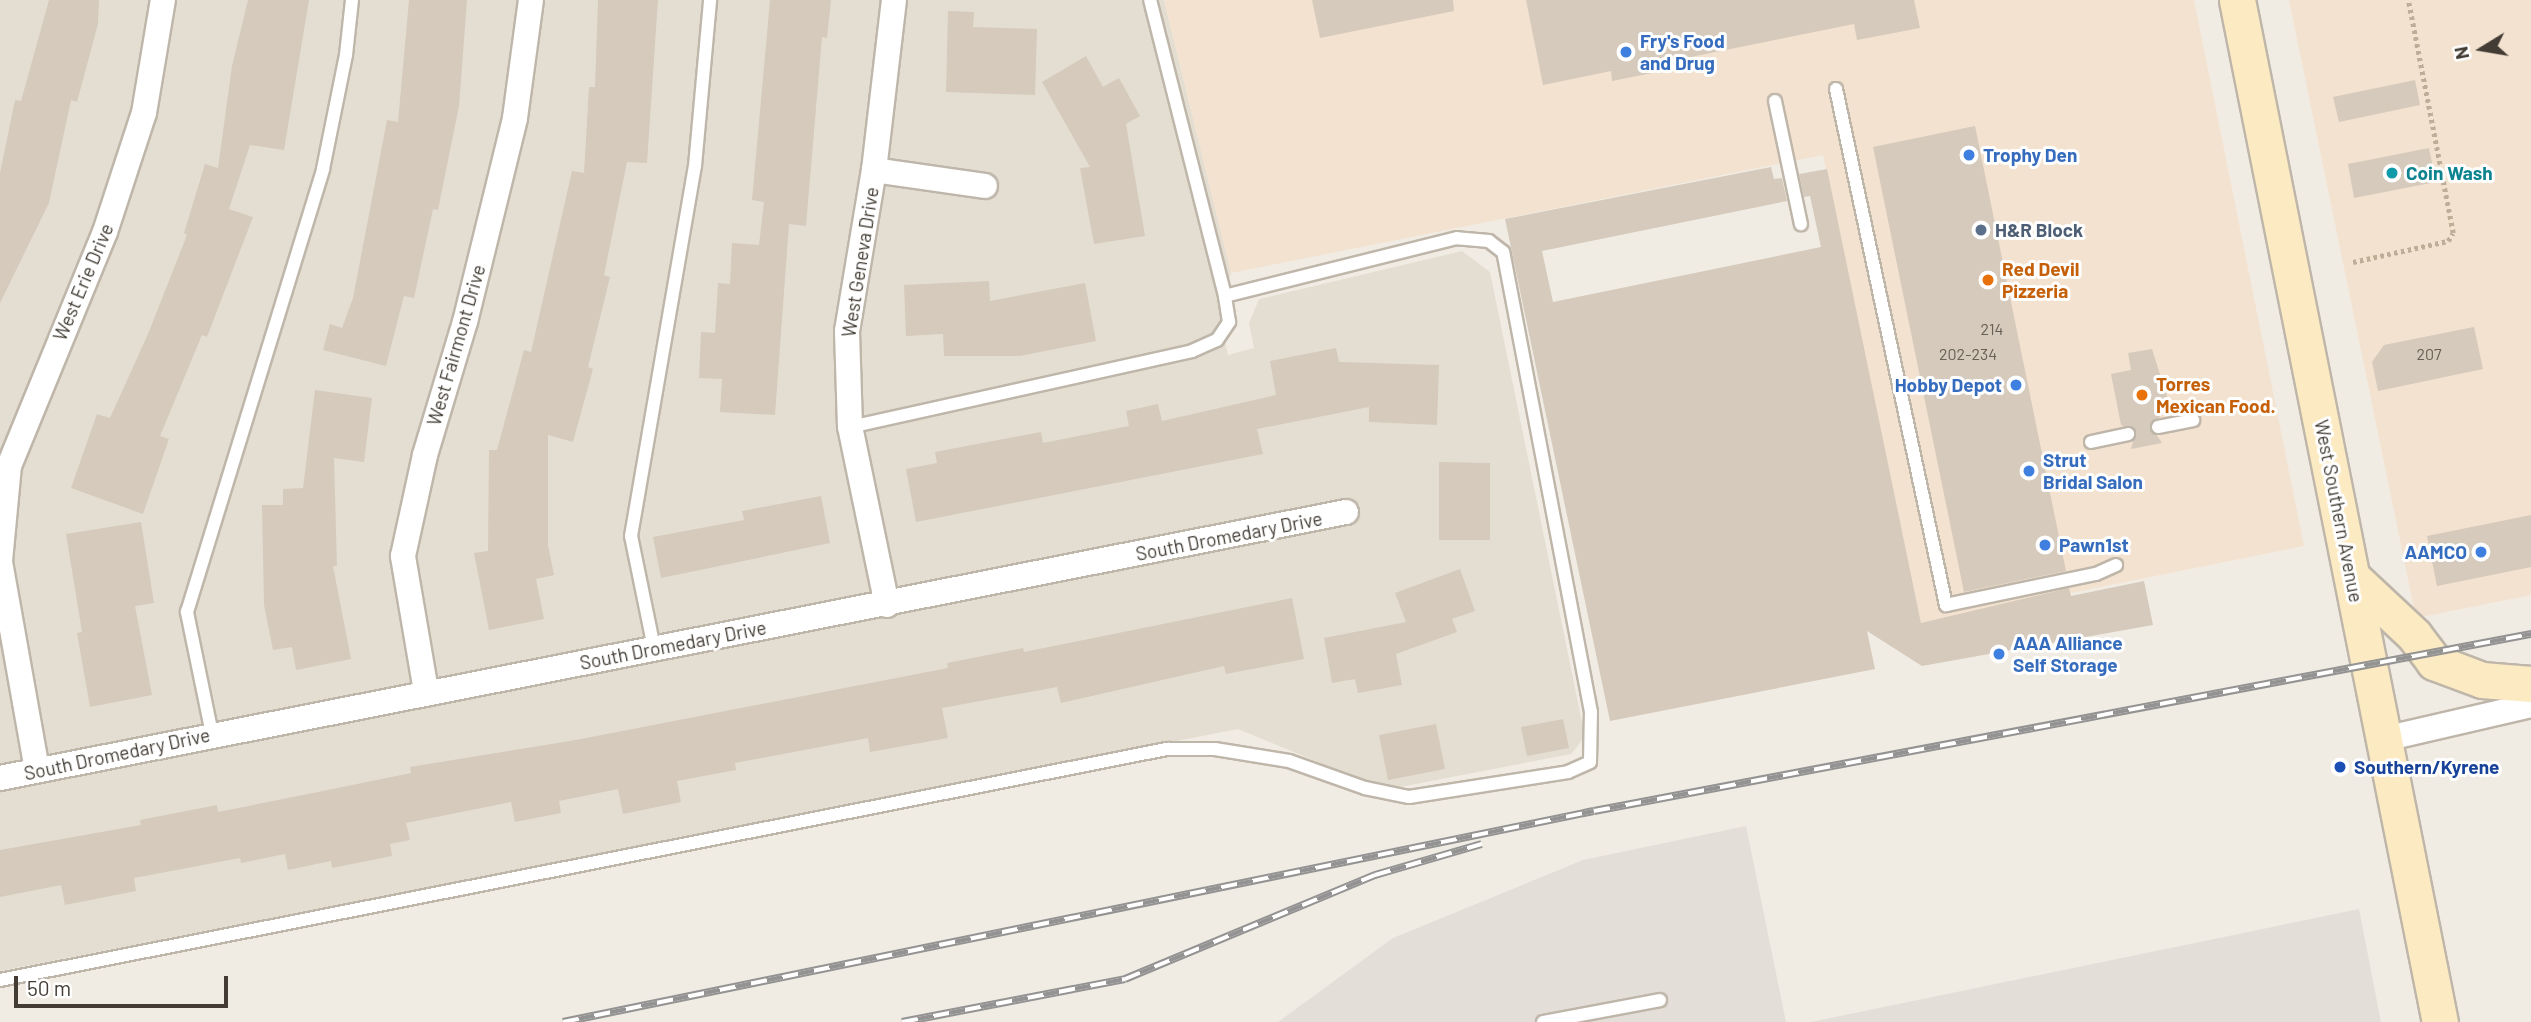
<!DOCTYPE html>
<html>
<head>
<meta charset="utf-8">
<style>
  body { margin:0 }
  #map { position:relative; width:2531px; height:1022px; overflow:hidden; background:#f1ece3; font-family:Barlow,sans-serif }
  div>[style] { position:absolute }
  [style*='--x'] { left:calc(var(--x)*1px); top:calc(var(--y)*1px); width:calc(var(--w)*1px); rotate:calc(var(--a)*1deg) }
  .residential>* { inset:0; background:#e4ded2 }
  .commercial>* { inset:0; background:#f3e2cf }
  .industrial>* { inset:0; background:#e3ded8 }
  .building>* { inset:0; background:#d5cabc }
  .path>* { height:4.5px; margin-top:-2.25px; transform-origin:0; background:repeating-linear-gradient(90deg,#bdae98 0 3.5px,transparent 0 7px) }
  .roads { filter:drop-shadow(2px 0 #bfb6aa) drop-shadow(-2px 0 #bfb6aa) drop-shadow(0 2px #bfb6aa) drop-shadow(0 -2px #bfb6aa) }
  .service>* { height:12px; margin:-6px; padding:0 6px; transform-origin:6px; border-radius:6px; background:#fff }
  .minor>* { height:24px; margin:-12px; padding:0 12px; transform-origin:12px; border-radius:12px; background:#fff }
  .secondary>* { height:35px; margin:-17.5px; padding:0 17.5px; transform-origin:17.5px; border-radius:17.5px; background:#fcebc2 }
  .rail>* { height:8px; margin-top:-4px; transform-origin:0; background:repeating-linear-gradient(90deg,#fff 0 16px,#939393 0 32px); box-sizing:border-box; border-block:2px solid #939393 }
  .dots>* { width:19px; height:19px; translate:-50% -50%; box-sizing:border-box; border:4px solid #fff; border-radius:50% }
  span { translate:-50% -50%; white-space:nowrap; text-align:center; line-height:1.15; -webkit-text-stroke:6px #fff; paint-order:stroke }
  .number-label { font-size:16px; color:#676056 }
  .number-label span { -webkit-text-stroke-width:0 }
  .shop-label { font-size:19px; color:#366cbe; font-weight:700 }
  .left { translate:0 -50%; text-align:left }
  .right { translate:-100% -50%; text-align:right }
  .culture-label { font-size:19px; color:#0d838f; font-weight:700 }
  .service-label { font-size:19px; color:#4e5e75; font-weight:700 }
  .street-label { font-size:19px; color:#423c34 }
  .food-label { font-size:19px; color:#c56008; font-weight:700 }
  .transit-label { font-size:19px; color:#164399; font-weight:700 }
  .north { position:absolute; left:2447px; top:14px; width:70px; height:70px; -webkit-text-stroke:5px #fff; paint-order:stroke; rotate:259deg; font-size:19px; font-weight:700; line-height:28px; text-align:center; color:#423c34 }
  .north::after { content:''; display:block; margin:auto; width:24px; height:32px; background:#423c34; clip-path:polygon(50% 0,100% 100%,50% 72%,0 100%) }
  .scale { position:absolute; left:14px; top:976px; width:214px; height:32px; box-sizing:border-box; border:4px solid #423c34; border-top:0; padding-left:9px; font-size:21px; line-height:24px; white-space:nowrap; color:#423c34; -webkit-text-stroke:5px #fff; paint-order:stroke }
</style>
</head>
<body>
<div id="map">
  <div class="residential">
    <i style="clip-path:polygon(0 0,1164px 0,1231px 273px,1219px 310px,1228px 355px,1254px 348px,1249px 323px,1259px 299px,1462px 251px,1490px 272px,1585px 737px,1571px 754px,1395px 788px,1374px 785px,1238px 729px,0 971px)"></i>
  </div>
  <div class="commercial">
    <i style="clip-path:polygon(1164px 0,2194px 0,2304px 546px,1921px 623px,1823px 155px,1231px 273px)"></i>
    <i style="clip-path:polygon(2289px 0,2531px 0,2531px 595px,2416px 618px)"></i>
  </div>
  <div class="industrial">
    <i style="clip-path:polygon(1746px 826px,1786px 1022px,1278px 1022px,1393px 938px,1583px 860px)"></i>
    <i style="clip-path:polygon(2359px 909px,2381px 1022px,1811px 1022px)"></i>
  </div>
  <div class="building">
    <i style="clip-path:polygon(49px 0,99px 0,98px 24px,77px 102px,71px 100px,49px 203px,0 303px,0 173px,15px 100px,21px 101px)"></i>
    <i style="clip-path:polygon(248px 0,309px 0,284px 150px,250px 145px,229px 209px,253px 217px,207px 337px,202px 335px,160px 436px,169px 439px,143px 514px,71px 488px,97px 414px,110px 418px,148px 334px,187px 235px,184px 233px,205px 164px,218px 168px,232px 66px)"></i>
    <i style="clip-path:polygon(409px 0,467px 0,459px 106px,438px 210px,433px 209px,414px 298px,404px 296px,386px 366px,323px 350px,330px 324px,342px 328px,353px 298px,387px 120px,398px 122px)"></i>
    <i style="clip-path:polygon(598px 0,658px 0,647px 163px,627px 162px,604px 275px,610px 277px,588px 367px,593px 369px,573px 442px,548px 435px,548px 545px,554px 575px,536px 579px,544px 619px,489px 630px,474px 553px,488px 551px,489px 450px,497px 450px,524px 350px,531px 352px,572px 171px,584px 173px,589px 87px,595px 87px)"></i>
    <i style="clip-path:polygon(770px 0,831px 0,827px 38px,822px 37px,806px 226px,789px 224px,775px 415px,720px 412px,722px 379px,699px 378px,701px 332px,715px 333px,718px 283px,730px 284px,732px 243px,759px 245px,764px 202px,752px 200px)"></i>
    <i style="clip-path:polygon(1312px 0,1453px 0,1454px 11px,1320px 38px)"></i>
    <i style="clip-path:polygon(1526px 0,1914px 0,1920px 28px,1857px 40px,1854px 24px,1661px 63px,1662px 71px,1612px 81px,1611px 71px,1543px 85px)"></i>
    <i style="clip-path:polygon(948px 11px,974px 12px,973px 27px,1037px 29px,1035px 95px,946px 92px)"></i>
    <i style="clip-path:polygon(1086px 56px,1103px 87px,1119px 78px,1140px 116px,1126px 124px,1145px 236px,1094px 244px,1080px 168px,1090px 167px,1042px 82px)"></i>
    <i style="clip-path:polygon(2415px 80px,2420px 105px,2339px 122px,2333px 97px)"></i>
    <i style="clip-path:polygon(1975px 126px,2066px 571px,1964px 592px,1873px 147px)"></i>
    <i style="clip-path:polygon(2429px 148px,2436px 182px,2354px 198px,2348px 164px)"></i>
    <i style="clip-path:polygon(1771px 167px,1774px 179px,1782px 178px,1787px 201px,1542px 251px,1553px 302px,1821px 247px,1810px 196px,1804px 197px,1799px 174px,1827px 169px,1921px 623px,2069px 588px,2071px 596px,2144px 581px,2153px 625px,1922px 666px,1867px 631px,1875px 669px,1610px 721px,1505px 219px)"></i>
    <i style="clip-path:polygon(989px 281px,990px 301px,1085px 283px,1096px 341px,1020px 356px,944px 356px,943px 334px,906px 336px,904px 285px)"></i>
    <i style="clip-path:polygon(2474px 327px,2483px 369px,2378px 391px,2372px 362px,2384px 345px)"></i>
    <i style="clip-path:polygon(1336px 348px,1339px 362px,1439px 365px,1437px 425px,1369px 422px,1369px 407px,1257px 429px,1263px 454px,916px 522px,906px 469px,937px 463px,935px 452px,1041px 432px,1043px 443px,1129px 426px,1126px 411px,1158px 404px,1162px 421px,1276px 395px,1270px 361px)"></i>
    <i style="clip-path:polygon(2152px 349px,2171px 409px,2161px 411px,2162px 415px,2150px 425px,2162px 443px,2131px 449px,2136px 431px,2121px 425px,2111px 374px,2131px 370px,2128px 353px)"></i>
    <i style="clip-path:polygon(315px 390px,372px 398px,364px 462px,334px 458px,337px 566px,333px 566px,351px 659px,296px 670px,292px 647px,273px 650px,264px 605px,262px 505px,283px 505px,283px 489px,303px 488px)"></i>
    <i style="clip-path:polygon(1439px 462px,1490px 463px,1490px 540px,1439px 540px)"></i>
    <i style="clip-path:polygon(821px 496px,830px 543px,661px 578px,653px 537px,744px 520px,742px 511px)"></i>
    <i style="clip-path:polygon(2531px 515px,2531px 567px,2437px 586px,2427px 536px)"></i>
    <i style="clip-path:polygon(141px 522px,154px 603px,135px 606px,152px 695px,90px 707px,77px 633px,82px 632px,66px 534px)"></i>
    <i style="clip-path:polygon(1460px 569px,1475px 611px,1452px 619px,1457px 632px,1396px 654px,1402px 685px,1358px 693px,1355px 679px,1332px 683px,1324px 638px,1406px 622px,1395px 593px)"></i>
    <i style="clip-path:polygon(1292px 598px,1304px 659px,1226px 674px,1224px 666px,1061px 703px,1057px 687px,942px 708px,948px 738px,870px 752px,868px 738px,735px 763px,736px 770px,677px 781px,681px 802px,623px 814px,618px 789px,559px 801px,561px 813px,515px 822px,511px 802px,406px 823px,410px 840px,390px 844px,392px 856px,332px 868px,331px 861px,288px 870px,285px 854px,241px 863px,240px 858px,134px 878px,136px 891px,65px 905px,61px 885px,0 897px,0 850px,141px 825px,140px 820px,217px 805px,218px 812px,318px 792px,411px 773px,410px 767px,576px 740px,948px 668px,947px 663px,1023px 648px,1024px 652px)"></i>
    <i style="clip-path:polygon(1563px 719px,1569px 748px,1527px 756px,1521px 727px)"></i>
    <i style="clip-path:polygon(1436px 724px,1445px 769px,1388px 780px,1379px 735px)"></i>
  </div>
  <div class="path">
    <i style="--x:2353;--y:262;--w:97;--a:-12.5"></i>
    <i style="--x:2448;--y:241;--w:9;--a:-58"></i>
    <i style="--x:2453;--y:233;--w:237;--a:-100.9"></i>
  </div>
  <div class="roads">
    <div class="service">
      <i style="--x:1836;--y:89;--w:528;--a:77.97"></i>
      <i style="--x:1946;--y:605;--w:153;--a:-11.7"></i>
      <i style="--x:2096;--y:574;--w:22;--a:-24"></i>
      <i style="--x:1775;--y:101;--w:126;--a:78.1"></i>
      <i style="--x:850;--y:427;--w:350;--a:-12.5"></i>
      <i style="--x:1192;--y:351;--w:27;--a:-24"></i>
      <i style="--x:1217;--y:340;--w:22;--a:-56"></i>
      <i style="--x:1229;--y:322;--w:26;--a:-99"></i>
      <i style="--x:1225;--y:296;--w:305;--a:-104.2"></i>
      <i style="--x:2158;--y:427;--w:36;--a:-11"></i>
      <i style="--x:2091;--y:442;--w:38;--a:-12"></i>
      <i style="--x:654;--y:648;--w:114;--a:-101.6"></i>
      <i style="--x:631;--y:536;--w:375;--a:-80.2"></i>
      <i style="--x:695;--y:166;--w:167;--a:-84.8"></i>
      <i style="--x:212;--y:734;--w:125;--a:-101.6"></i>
      <i style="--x:187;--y:612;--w:463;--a:-72.9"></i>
      <i style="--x:323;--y:169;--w:116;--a:-78.6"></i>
      <i style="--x:346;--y:55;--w:55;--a:-83.8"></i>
      <i style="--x:0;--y:980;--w:1190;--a:-11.2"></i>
      <i style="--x:1167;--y:749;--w:48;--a:0"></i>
      <i style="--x:1215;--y:749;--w:75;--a:9.2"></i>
      <i style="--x:1289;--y:761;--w:81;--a:19.6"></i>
      <i style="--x:1365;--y:788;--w:45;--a:11.6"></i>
      <i style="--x:1409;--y:797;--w:161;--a:-8.9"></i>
      <i style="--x:1568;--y:772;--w:24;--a:-24"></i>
      <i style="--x:1590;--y:762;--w:50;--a:-88.9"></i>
      <i style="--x:1591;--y:712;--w:468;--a:-100.8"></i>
      <i style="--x:1503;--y:252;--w:18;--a:-142"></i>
      <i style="--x:1489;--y:241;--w:32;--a:-175"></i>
      <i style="--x:1457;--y:238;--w:239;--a:166"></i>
      <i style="--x:1543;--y:1022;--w:119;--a:-10.6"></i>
    </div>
    <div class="minor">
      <i style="--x:874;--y:170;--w:112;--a:8.2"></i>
      <i style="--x:0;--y:561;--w:95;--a:-84.6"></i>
      <i style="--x:9;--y:466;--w:253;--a:-67.7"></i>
      <i style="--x:105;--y:232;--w:125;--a:-71.9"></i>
      <i style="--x:144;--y:113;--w:115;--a:-80.5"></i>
      <i style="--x:0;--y:562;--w:211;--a:79.9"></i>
      <i style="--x:887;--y:605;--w:182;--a:-101.7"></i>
      <i style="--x:850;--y:427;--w:96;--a:-91.8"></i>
      <i style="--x:847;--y:331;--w:163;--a:-80.5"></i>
      <i style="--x:874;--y:170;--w:171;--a:-83.3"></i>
      <i style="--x:426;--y:691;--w:137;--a:-99.7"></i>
      <i style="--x:403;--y:556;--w:103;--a:-77.7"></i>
      <i style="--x:425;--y:455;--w:139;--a:-73.3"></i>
      <i style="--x:465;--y:322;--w:210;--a:-76.2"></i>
      <i style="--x:515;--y:118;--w:119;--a:-82.3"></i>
      <i style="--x:2384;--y:739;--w:151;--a:-13"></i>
      <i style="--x:0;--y:778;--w:1372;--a:-11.18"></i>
    </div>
    <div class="secondary">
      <i style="--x:2237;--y:0;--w:1042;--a:78.77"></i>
      <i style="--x:2352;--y:577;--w:85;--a:43.1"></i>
      <i style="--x:2414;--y:635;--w:34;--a:53"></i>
      <i style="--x:2434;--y:662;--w:51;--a:20.6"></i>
      <i style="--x:2482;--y:680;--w:49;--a:4.7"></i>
    </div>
  </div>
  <div class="rail">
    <i style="--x:563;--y:1022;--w:1052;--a:-11.57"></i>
    <i style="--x:1594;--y:811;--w:954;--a:-10.7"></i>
    <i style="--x:902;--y:1022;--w:227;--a:-10.9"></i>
    <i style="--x:1125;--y:979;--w:271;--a:-22.6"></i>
    <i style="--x:1375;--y:875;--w:111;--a:-16.2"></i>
  </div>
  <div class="dots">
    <i style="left:1626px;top:52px;background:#3f7fe0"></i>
    <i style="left:1969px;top:155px;background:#3f7fe0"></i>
    <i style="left:2392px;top:173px;background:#0f9aa8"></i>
    <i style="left:1981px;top:230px;background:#5c6f8a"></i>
    <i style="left:1988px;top:280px;background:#e8710a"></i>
    <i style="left:2016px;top:385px;background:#3f7fe0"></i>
    <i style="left:2142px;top:395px;background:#e8710a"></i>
    <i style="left:2029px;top:471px;background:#3f7fe0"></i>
    <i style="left:2045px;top:545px;background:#3f7fe0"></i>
    <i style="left:2481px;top:552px;background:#3f7fe0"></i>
    <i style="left:1999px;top:654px;background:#3f7fe0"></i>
    <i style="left:2340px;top:767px;background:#1a4fb4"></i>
  </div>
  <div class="number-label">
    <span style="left:1992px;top:329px">214</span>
    <span style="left:1968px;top:354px">202-234</span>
    <span style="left:2429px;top:354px">207</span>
  </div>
  <div class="shop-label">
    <span class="left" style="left:1640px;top:52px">Fry's Food<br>and Drug</span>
    <span class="left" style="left:1983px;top:155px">Trophy Den</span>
    <span class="right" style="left:2002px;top:385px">Hobby Depot</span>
    <span class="left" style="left:2043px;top:471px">Strut<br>Bridal Salon</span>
    <span class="left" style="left:2059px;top:545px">Pawn1st</span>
    <span class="right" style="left:2467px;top:552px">AAMCO</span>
    <span class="left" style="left:2013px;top:654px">AAA Alliance<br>Self Storage</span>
  </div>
  <div class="culture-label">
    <span class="left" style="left:2406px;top:173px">Coin Wash</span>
  </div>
  <div class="service-label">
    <span class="left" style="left:1995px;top:230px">H&amp;R Block</span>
  </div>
  <div class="street-label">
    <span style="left:860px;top:262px;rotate:-81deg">West Geneva Drive</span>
    <span style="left:83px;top:282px;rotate:-67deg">West Erie Drive</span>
    <span style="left:456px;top:345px;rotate:-74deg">West Fairmont Drive</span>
    <span style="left:2339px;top:511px;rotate:79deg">West Southern Avenue</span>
    <span style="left:1229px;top:536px;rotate:-11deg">South Dromedary Drive</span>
    <span style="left:673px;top:645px;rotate:-11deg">South Dromedary Drive</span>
    <span style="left:117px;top:754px;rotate:-12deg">South Dromedary Drive</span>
  </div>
  <div class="food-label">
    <span class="left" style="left:2002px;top:280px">Red Devil<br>Pizzeria</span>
    <span class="left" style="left:2156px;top:395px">Torres<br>Mexican Food.</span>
  </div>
  <div class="transit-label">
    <span class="left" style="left:2354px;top:767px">Southern/Kyrene</span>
  </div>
  <div class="north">N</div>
  <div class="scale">50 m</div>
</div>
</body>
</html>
